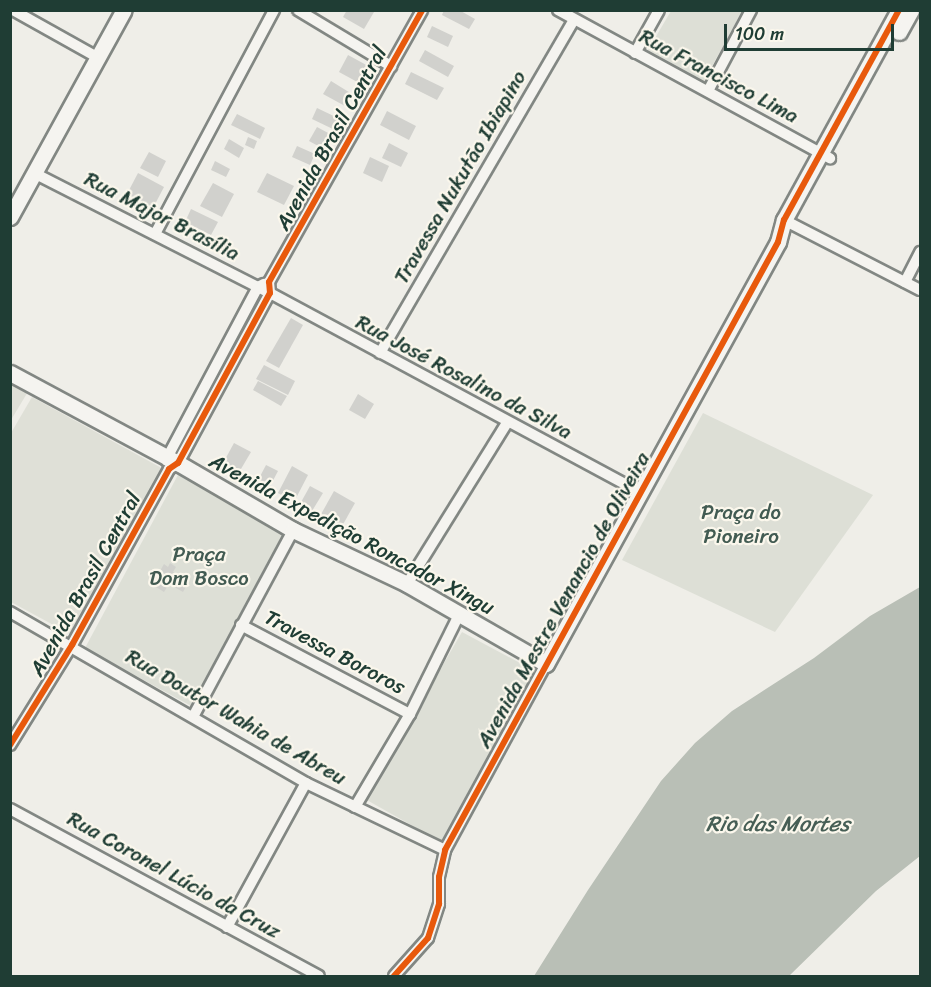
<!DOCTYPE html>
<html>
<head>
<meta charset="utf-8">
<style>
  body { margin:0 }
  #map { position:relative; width:931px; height:987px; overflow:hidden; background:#efeee8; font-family:Sriracha,sans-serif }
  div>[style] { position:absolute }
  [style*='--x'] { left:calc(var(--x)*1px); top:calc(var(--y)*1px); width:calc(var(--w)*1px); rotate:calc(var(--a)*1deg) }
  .built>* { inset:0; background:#dfe0d7 }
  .green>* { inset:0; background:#dddfd6 }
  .water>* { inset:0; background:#b9bfb6 }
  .building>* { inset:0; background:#d1d1cd }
  .roads { filter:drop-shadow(2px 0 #828783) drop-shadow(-2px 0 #828783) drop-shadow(0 2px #828783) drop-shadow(0 -2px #828783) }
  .street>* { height:10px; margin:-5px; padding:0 5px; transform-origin:5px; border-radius:5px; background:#f5f4f0 }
  .secondary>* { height:15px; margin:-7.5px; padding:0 7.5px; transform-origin:7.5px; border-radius:7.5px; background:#f5f4f0 }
  .cycleway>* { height:6px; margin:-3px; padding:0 3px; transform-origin:3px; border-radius:3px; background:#e8590c }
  span { translate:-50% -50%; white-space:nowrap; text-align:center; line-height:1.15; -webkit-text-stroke:4.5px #fbf7ec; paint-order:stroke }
  .street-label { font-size:21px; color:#1f3d34 }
  .park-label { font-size:21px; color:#425b52 }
  .water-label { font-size:22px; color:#465e55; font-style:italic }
  .frame { position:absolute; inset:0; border:12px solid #1f3d34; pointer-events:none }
  .scale { position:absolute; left:724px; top:24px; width:170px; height:27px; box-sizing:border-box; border:3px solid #1f3d34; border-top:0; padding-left:8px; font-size:18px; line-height:21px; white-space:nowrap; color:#1f3d34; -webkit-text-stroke:4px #fbf7ec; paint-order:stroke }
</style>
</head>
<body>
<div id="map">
  <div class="built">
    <i style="clip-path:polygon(11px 380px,29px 390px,11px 420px)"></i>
    <i style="clip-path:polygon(32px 397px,167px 471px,70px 634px,11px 602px,11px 433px)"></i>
  </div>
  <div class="green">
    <i style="clip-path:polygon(671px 11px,742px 11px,704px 81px,648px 50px)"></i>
    <i style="clip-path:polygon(703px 413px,873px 495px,775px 632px,622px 560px)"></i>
    <i style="clip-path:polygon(179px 473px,288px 533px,193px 707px,85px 648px)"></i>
    <i style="clip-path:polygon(462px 632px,535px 671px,445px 844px,365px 799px)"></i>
  </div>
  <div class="water">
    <i style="clip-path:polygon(920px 587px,920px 856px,876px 891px,789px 976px,534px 976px,588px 890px,661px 781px,695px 743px,732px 711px,814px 658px,870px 616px)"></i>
  </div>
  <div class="building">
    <i style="clip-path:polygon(347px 10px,372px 10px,374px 12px,364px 29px,343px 17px)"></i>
    <i style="clip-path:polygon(444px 10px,459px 10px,475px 19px,469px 29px,442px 15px)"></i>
    <i style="clip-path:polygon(432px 26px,453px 36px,448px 47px,427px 37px)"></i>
    <i style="clip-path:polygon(425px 50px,454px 66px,448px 77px,419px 61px)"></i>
    <i style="clip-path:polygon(348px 55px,370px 67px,361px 84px,339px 72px)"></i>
    <i style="clip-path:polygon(411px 72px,444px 88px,437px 100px,405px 84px)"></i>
    <i style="clip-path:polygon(331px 81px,352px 94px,345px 106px,323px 94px)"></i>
    <i style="clip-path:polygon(317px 108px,342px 120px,337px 131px,312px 119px)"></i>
    <i style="clip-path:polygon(387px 111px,416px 126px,409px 140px,380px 125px)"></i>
    <i style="clip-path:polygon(237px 114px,265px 128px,260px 139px,231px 125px)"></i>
    <i style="clip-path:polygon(317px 127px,330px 134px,322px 148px,309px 141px)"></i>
    <i style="clip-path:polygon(248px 137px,257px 141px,254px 149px,245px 145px)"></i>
    <i style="clip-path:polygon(229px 139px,244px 148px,239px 158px,224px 149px)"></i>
    <i style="clip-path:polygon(389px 143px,408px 153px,401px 167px,382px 158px)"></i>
    <i style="clip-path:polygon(297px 146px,315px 154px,310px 165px,292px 157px)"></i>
    <i style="clip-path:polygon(149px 152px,166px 161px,158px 177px,140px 168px)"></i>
    <i style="clip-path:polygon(370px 157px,389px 166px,382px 182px,363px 173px)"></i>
    <i style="clip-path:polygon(215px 161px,230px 169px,226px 177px,211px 170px)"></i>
    <i style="clip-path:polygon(138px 173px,164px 187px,153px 208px,127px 194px)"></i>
    <i style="clip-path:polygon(267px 173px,294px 186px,284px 205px,257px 192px)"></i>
    <i style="clip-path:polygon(213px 183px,234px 194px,222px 217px,200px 206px)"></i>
    <i style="clip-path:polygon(191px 209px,218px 222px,211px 235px,185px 222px)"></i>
    <i style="clip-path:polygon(291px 318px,303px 325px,279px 368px,266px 361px)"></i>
    <i style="clip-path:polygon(264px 365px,295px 381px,288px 395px,256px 379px)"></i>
    <i style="clip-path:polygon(258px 381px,287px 396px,281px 406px,253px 390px)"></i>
    <i style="clip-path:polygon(358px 394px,374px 404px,365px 419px,349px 410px)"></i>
    <i style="clip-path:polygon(234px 443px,251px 452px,238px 474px,222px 465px)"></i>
    <i style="clip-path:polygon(266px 465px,278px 471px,267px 492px,255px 486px)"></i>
    <i style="clip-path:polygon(292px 466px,308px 475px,294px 502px,278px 493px)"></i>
    <i style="clip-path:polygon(310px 486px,323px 493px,312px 511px,300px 504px)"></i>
    <i style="clip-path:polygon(334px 491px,355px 503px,341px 528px,320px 516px)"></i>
    <i style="clip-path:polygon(170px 563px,176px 567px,173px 572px,189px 581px,183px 592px,169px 584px,164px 592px,156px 587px,160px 580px,156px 578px,164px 564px,168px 567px)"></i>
  </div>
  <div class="roads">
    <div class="street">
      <i style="--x:13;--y:10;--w:96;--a:29.2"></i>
      <i style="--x:298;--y:10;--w:109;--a:31.1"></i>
      <i style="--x:558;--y:10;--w:310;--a:28.6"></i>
      <i style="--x:635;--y:53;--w:49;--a:-60.8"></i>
      <i style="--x:708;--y:91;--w:92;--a:-62"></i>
      <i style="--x:36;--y:174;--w:263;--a:27"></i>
      <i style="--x:270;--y:293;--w:421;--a:28.3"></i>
      <i style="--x:784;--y:220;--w:153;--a:27.2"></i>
      <i style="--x:155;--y:234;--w:254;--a:-62"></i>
      <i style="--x:905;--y:282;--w:34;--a:-63"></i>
      <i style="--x:380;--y:353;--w:385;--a:-59.8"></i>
      <i style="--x:167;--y:461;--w:3;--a:-90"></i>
      <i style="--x:167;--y:458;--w:194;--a:-62"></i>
      <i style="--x:258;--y:287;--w:7;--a:-27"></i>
      <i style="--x:407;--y:584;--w:190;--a:-58.2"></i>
      <i style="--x:10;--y:612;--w:342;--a:30"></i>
      <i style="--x:306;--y:783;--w:154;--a:25.7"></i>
      <i style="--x:241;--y:625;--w:191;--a:27.8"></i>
      <i style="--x:194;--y:715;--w:210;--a:-61.8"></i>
      <i style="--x:10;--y:745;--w:118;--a:-58.2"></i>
      <i style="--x:72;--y:645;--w:201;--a:-61.1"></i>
      <i style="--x:169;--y:469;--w:11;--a:-34"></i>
      <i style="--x:178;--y:463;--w:193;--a:-61.6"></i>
      <i style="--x:270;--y:293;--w:11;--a:-95"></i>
      <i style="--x:269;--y:282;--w:312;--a:-60.6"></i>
      <i style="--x:355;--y:807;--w:108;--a:-59.4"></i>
      <i style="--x:410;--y:714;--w:110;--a:-63.7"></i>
      <i style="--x:10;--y:809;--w:351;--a:28.4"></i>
      <i style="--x:227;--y:927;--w:164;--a:-61.3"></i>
      <i style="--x:394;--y:976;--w:51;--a:-48.2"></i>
      <i style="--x:428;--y:938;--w:36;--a:-72"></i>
      <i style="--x:439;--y:904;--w:27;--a:-90"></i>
      <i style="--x:439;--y:877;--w:28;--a:-77"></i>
      <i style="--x:445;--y:850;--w:212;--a:-61.5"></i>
    </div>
    <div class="secondary">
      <i style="--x:899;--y:32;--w:25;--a:-61"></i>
      <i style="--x:10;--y:217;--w:236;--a:-61.2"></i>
      <i style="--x:10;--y:373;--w:191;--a:28.2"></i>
      <i style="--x:178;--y:463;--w:133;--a:30.2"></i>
      <i style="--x:293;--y:530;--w:126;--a:25.3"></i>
      <i style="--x:407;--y:584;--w:160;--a:29.9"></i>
      <i style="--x:546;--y:664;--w:482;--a:-61.2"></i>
      <i style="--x:778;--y:242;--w:23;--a:-75"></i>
      <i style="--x:784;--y:220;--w:239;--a:-61.3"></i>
    </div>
  </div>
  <div class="cycleway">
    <i style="--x:10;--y:745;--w:118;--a:-58.2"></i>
    <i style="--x:72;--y:645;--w:201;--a:-61.1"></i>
    <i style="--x:169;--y:469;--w:11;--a:-34"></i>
    <i style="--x:178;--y:463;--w:193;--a:-61.6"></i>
    <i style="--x:270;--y:293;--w:11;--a:-95"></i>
    <i style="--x:269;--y:282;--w:312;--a:-60.6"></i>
    <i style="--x:394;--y:976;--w:51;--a:-48.2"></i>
    <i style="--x:428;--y:938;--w:36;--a:-72"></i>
    <i style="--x:439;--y:904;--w:27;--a:-90"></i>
    <i style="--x:439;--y:877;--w:28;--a:-77"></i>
    <i style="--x:445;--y:850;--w:693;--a:-61.29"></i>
    <i style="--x:778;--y:242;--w:23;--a:-75"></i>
    <i style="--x:784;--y:220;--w:239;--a:-61.3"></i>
  </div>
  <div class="street-label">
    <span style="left:719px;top:76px;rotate:28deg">Rua Francisco Lima</span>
    <span style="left:331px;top:138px;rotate:-61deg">Avenida Brasil Central</span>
    <span style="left:460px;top:177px;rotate:-60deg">Travessa Nukutão Ibiapino</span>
    <span style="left:162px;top:216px;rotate:27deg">Rua Major Brasília</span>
    <span style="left:464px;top:377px;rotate:28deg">Rua José Rosalino da Silva</span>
    <span style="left:352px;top:534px;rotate:28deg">Avenida Expedição Roncador Xingu</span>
    <span style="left:85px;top:584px;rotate:-61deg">Avenida Brasil Central</span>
    <span style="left:563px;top:600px;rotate:-61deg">Avenida Mestre Venancio de Oliveira</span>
    <span style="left:335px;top:652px;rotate:28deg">Travessa Bororos</span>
    <span style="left:236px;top:717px;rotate:30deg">Rua Doutor Wahia de Abreu</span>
    <span style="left:174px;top:875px;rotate:29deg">Rua Coronel Lúcio da Cruz</span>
  </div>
  <div class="park-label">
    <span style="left:741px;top:524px">Praça do<br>Pioneiro</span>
    <span style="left:199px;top:566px">Praça<br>Dom Bosco</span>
  </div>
  <div class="water-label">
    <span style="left:778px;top:824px">Rio das Mortes</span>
  </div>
  <div class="frame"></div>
  <div class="scale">100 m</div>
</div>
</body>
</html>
